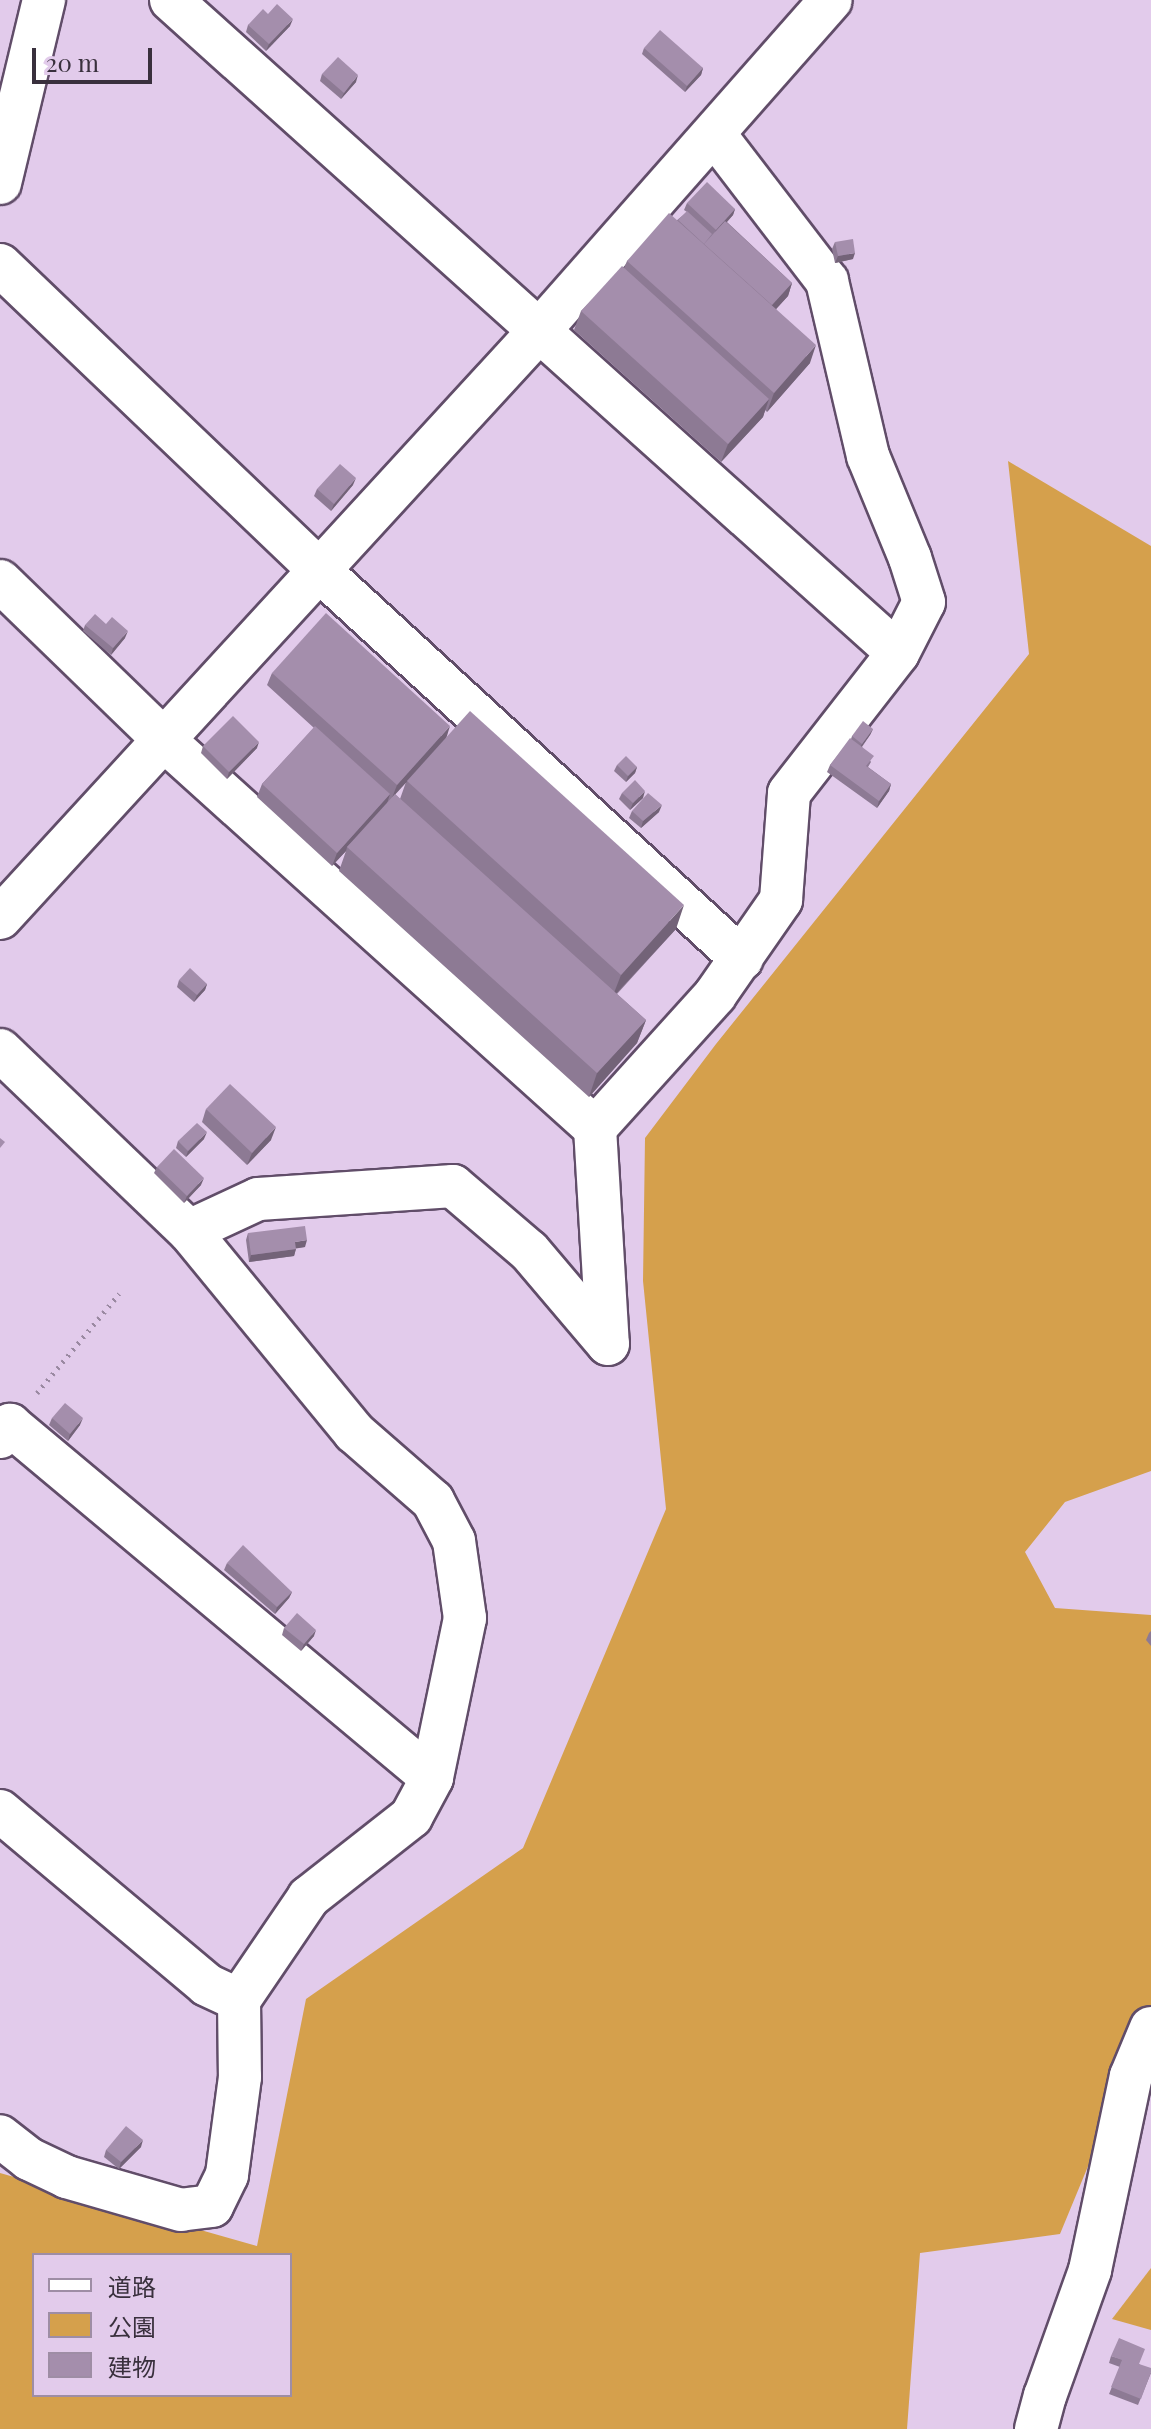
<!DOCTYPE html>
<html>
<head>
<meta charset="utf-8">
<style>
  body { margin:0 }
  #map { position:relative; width:1151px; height:2429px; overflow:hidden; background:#e2cbeb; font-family:"Playfair Display","Noto Sans JP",serif }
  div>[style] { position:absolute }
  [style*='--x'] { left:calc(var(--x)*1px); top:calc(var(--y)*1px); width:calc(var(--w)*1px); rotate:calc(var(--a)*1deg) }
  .green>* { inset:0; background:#d5a04c }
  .path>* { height:5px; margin-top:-2.5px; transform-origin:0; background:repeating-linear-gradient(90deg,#9a89a1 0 2px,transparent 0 8px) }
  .roads { filter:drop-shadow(2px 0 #614d69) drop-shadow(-2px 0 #614d69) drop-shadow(0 2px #614d69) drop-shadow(0 -2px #614d69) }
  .minor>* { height:42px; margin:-21px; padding:0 21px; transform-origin:21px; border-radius:21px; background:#fff }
  .wall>* { inset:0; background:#8d7a94 }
  .shaded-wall>* { inset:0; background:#736378 }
  .building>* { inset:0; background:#a48eac }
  span { translate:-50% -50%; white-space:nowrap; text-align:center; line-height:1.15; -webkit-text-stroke:8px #e2cbeb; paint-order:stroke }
  .legend { position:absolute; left:32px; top:2253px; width:260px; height:144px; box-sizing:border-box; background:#e2cbeb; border:2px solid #9e8da5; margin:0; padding:10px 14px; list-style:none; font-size:24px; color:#39303d }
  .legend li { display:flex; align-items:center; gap:16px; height:40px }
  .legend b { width:40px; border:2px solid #9e8da5 }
  .scale { position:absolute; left:32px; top:48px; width:120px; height:36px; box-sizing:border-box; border:4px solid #39303d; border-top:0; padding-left:10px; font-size:24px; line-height:28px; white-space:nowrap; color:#39303d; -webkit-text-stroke:6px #e2cbeb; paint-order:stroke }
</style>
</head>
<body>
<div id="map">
  <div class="green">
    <i style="clip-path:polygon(evenodd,1008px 461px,1151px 546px,1151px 1471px,1065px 1502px,1025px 1552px,1055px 1608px,1151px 1615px,1151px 2014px,1060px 2234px,920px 2253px,907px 2429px,0 2429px,0 2173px,257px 2246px,306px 1999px,523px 1848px,666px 1509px,643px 1281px,645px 1138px,716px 1044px,1029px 654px,1008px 461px,34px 2255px,290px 2255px,290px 2395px,34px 2395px,34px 2255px)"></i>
    <i style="clip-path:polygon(1151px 2268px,1151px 2330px,1112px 2319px)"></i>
  </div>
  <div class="path">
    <i style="--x:37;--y:1393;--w:129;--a:-50.4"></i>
  </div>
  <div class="roads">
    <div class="minor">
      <i style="--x:171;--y:0;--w:977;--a:41.93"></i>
      <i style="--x:0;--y:183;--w:188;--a:-76.5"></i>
      <i style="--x:0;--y:265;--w:443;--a:43.7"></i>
      <i style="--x:320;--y:571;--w:573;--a:42.6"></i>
      <i style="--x:0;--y:581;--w:230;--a:44.1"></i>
      <i style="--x:165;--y:741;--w:579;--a:41.99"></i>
      <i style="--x:595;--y:1128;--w:216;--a:86.6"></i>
      <i style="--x:608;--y:1344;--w:122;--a:-130.3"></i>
      <i style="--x:529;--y:1251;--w:100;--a:-139.5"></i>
      <i style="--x:453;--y:1186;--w:195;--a:176.2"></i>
      <i style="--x:258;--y:1199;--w:76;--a:155.1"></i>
      <i style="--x:0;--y:918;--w:797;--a:-47.44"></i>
      <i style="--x:539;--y:331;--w:441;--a:-48.6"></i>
      <i style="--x:0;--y:1050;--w:262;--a:43.8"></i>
      <i style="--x:189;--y:1231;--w:260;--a:50.6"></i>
      <i style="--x:354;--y:1432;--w:105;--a:41.1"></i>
      <i style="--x:433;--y:1501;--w:45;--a:62.3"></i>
      <i style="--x:454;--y:1541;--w:78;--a:81.9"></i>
      <i style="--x:465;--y:1618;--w:163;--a:101.7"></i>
      <i style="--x:432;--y:1778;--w:44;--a:118.3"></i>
      <i style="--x:411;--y:1817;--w:130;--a:141.9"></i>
      <i style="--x:309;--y:1897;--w:125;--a:124.2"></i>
      <i style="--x:239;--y:2000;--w:77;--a:89.3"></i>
      <i style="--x:240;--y:2077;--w:99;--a:97.6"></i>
      <i style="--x:227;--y:2175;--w:34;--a:116"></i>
      <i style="--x:212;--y:2206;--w:31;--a:173"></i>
      <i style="--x:181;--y:2210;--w:119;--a:-163.9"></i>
      <i style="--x:67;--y:2177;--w:42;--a:-154.7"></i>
      <i style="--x:29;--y:2159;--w:37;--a:-142"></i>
      <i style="--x:595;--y:1128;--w:179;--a:-47.9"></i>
      <i style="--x:715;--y:995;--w:116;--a:-55.2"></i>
      <i style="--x:781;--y:900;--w:107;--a:-85.7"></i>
      <i style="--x:789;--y:793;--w:177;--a:-52.1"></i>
      <i style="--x:898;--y:653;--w:57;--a:-63"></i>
      <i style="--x:924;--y:602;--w:46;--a:-107.7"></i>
      <i style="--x:910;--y:558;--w:110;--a:-112.4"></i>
      <i style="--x:868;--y:456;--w:180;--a:-103.2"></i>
      <i style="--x:827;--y:281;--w:185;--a:-127.5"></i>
      <i style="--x:0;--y:1437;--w:16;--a:-50"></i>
      <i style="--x:10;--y:1425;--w:550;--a:39.91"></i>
      <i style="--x:0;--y:1811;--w:270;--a:40"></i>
      <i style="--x:207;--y:1985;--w:35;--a:25"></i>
      <i style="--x:1036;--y:2429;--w:34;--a:-75"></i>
      <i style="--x:1045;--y:2396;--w:134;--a:-70.3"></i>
      <i style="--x:1090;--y:2270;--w:198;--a:-78.1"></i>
      <i style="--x:1131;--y:2076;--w:52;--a:-67.4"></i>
    </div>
  </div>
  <div class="wall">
    <i style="clip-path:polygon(268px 14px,290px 26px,266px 51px,246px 32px,248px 25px)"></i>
    <i style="clip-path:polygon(644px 48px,703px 68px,701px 75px,685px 92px,642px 54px)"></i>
    <i style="clip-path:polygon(322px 74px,356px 82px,341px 99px,320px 81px)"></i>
    <i style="clip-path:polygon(687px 203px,735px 209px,733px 215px,727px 222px,792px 283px,788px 296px,776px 309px,810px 363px,767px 412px,765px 410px,763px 417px,721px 462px,574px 330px,581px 311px,624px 268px,627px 261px,687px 212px,684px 210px)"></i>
    <i style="clip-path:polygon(835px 242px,853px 259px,835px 263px,832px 249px)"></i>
    <i style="clip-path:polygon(353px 485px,331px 511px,314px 496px,317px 489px)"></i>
    <i style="clip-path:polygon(106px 624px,125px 638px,111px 655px,83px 631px,85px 625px)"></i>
    <i style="clip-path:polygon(evenodd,272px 673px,446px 738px,676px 929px,617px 994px,646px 1020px,637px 1043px,589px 1097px,339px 871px,346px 851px,332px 866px,257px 797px,262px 784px,314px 728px,267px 685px,272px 673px,406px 782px,400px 799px,395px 794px,406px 782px)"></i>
    <i style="clip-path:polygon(873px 729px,870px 735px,862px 747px,871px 762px,868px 767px,891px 784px,889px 791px,877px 808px,827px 772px,830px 765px,851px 739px,852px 736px)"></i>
    <i style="clip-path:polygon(203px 746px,257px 748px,227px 779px,201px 753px)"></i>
    <i style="clip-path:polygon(617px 765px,637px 767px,635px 773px,626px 782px,614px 771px)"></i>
    <i style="clip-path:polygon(622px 793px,643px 798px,630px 810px,619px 799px)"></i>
    <i style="clip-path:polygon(632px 811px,659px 812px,641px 828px,629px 818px)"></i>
    <i style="clip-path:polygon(179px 980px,207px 984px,205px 990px,194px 1002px,177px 987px)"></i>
    <i style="clip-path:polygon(206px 1109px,271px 1140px,247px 1165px,202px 1122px)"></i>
    <i style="clip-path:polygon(204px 1139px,186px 1157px,176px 1148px,178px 1141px)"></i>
    <i style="clip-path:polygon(157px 1167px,201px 1185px,184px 1203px,154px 1173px)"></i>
    <i style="clip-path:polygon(248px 1233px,305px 1247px,296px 1248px,294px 1256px,249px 1262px,246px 1240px)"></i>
    <i style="clip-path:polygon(52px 1418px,80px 1425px,68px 1441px,49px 1425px)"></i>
    <i style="clip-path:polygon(227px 1563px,292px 1592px,289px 1598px,275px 1614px,224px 1570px)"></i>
    <i style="clip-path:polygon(284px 1628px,314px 1636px,301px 1651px,282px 1635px)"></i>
    <i style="clip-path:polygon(1151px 1631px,1151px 1646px,1146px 1640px,1149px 1633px)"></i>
    <i style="clip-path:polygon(141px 2147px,119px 2169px,104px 2157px,106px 2150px)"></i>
    <i style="clip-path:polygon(1111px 2356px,1139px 2364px,1151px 2373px,1138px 2405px,1109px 2394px,1120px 2367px,1109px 2363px)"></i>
  </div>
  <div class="shaded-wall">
    <i style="clip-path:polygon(293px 19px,290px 26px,266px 51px,269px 44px)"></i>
    <i style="clip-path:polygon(703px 68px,701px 75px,685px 92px,687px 86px)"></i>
    <i style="clip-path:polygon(358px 75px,356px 82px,341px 99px,344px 93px)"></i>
    <i style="clip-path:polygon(735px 209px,733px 215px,714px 236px,716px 230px)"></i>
    <i style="clip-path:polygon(855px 253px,853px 259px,835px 263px,838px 256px)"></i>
    <i style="clip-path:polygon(792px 283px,788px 296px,767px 319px,771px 306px)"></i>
    <i style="clip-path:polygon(816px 345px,810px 363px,767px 412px,774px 393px)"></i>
    <i style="clip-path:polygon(769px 399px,763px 417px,721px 462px,728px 444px)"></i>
    <i style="clip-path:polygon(356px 478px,353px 485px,331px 511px,334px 504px)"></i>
    <i style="clip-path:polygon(128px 631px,125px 638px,111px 655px,113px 648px)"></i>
    <i style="clip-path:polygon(450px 726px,446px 739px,392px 798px,397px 785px)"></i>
    <i style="clip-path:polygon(873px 729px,870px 735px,859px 750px,862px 744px)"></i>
    <i style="clip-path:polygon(259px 742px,257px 748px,227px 779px,229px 772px)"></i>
    <i style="clip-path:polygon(637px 767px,635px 773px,626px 782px,628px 776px)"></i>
    <i style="clip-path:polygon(891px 784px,889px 791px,877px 808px,879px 801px)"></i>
    <i style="clip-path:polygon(645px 791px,643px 798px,630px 810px,633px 803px)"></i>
    <i style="clip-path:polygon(390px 794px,386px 807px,347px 847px,346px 851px,332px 866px,337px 853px)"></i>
    <i style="clip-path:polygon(662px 805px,659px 812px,641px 828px,643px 821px)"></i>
    <i style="clip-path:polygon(684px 905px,676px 929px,612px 998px,621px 975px)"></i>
    <i style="clip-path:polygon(207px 984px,205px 990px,194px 1002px,197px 995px)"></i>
    <i style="clip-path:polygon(646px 1020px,637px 1043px,589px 1097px,597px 1073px)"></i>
    <i style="clip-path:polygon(276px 1127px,271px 1140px,247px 1165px,252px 1153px)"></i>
    <i style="clip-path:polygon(207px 1132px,204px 1139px,186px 1157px,188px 1151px)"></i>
    <i style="clip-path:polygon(204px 1178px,201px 1185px,184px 1203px,187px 1196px)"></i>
    <i style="clip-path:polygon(307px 1240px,305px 1247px,293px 1249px,295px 1242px)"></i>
    <i style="clip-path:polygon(296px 1249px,294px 1256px,249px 1262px,251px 1255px)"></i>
    <i style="clip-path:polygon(83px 1418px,80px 1425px,68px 1441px,70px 1434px)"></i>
    <i style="clip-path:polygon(292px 1592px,289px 1598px,275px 1614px,277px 1607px)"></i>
    <i style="clip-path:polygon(316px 1630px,314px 1636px,301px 1651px,304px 1644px)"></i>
    <i style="clip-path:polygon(143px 2140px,141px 2147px,119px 2169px,121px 2162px)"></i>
  </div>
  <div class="building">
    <i style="clip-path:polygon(277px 4px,293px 19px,269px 44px,248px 25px,263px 9px,268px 14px)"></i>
    <i style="clip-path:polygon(660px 30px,703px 68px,687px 86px,644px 48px)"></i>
    <i style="clip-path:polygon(338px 57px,358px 75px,344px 93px,322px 74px)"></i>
    <i style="clip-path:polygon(707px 182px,735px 209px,716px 230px,687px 203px)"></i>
    <i style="clip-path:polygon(687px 211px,712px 234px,704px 244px,678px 220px)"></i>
    <i style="clip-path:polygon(669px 213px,816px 345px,774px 393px,627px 261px)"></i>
    <i style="clip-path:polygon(725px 221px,792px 283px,772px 305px,704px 244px)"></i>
    <i style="clip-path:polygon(853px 239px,855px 253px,838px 256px,835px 242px)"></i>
    <i style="clip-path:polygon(622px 266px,769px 399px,728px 444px,581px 311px)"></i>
    <i style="clip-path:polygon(340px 464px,356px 478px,334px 504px,317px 489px)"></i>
    <i style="clip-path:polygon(326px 613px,450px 726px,397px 785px,272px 673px)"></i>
    <i style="clip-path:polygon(95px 614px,106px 624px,112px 617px,128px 631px,113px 648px,85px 625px)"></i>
    <i style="clip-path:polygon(470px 711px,684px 905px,621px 975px,407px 781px)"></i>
    <i style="clip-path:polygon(233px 716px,259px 742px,229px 772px,203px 746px)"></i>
    <i style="clip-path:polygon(863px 721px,873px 729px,862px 744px,852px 736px)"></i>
    <i style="clip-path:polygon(315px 726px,390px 794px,337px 853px,262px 784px)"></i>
    <i style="clip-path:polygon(850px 738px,874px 756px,866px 766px,891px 784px,879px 801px,830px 765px)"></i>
    <i style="clip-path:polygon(626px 756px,637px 767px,628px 776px,617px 765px)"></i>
    <i style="clip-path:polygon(635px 780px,645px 791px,633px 803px,622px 793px)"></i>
    <i style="clip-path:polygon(648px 793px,662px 805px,643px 821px,632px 811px)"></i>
    <i style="clip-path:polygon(395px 794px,646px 1020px,597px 1073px,347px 847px)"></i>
    <i style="clip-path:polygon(190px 968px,207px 984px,197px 995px,179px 980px)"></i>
    <i style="clip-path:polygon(230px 1084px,276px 1127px,252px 1153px,206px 1109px)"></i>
    <i style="clip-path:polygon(197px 1123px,207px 1132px,188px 1151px,178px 1141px)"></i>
    <i style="clip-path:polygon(0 1138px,5px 1142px,0 1148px)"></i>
    <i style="clip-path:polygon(174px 1149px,204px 1178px,187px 1196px,157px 1167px)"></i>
    <i style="clip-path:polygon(305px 1226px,307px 1240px,295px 1242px,296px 1249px,251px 1255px,248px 1233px)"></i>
    <i style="clip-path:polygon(65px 1403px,83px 1418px,70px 1434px,52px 1418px)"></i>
    <i style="clip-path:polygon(243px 1545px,292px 1592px,277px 1607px,227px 1563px)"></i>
    <i style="clip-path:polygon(297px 1613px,316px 1630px,304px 1644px,284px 1628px)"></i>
    <i style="clip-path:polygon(126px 2126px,143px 2140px,121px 2162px,106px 2150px)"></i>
    <i style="clip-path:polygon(1119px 2338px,1145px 2349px,1139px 2364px,1151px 2368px,1151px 2372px,1141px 2399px,1111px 2387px,1122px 2360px,1111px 2356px)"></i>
  </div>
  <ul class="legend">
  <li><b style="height:10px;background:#fff"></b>道路</li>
  <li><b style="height:22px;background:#d5a04c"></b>公園</li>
  <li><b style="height:22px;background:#a48eac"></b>建物</li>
  </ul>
  <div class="scale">20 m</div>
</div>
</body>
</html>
